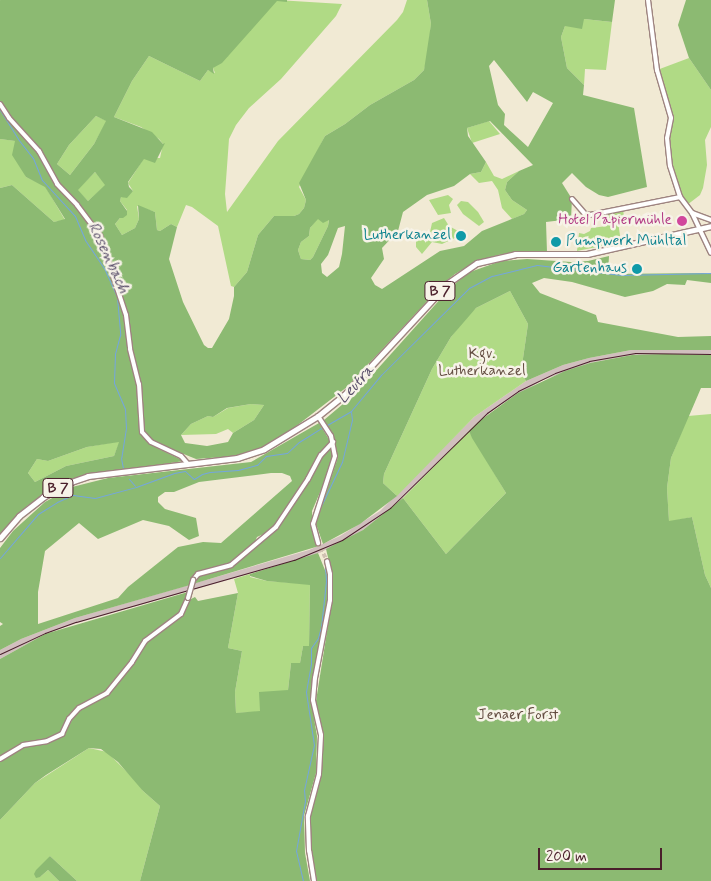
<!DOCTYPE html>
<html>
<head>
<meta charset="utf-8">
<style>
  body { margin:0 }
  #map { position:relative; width:711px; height:881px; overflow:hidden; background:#f1ead4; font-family:Mynerve,sans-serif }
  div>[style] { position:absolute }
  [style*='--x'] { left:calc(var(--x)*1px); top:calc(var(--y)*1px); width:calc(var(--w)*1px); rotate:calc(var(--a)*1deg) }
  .industrial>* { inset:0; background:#d1bfbe }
  .green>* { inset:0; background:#b0da85 }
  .forest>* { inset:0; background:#8cba72 }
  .stream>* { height:1px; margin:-0.5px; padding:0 0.5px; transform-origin:0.5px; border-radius:0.5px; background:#74a6df }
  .minor-tunnel>* { height:4px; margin-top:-2px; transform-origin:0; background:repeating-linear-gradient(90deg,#d0c1b2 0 4px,transparent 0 6px) }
  .roads { filter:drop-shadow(1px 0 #9e8480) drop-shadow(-1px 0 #9e8480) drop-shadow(0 1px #9e8480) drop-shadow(0 -1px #9e8480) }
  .minor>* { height:4px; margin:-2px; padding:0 2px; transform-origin:2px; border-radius:2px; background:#fff }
  .major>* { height:5px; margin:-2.5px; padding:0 2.5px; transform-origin:2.5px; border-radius:2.5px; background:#fff }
  .rail>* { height:1px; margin:-0.5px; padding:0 0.5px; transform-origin:0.5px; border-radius:0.5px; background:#4a1f2b }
  .bridges { filter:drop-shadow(1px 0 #9e8480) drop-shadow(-1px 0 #9e8480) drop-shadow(0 1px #9e8480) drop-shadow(0 -1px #9e8480) }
  .minor-bridge>* { height:4px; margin:-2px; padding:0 2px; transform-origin:2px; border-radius:2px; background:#fff }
  .dots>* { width:14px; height:14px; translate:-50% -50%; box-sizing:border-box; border:2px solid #f7f3e8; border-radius:50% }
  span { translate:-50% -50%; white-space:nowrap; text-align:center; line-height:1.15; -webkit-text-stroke:5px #f7f3e8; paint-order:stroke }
  .shield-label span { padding:1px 4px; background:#f7f3e8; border:1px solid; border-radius:4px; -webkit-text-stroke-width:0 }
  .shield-label { font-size:14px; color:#4a1f2b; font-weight:700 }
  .hotel-label { font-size:15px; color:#b23c85 }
  .right { translate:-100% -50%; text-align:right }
  .culture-label { font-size:15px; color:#0d838f }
  .left { translate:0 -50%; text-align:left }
  .park-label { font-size:15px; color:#644e42 }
  .water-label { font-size:16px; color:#594e6a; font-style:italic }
  .scale { position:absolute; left:538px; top:848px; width:124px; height:22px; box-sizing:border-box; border:2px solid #4a1f2b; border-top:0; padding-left:6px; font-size:15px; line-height:18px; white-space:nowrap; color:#4a1f2b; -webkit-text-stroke:4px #f7f3e8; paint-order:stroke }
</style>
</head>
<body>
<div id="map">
  <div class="industrial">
    <i style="clip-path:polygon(667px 349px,711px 350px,711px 355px,632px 355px,590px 363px,543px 380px,500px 405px,478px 422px,400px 501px,363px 530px,343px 542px,312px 556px,77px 623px,45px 634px,0 659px,0 650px,21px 639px,75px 618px,309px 550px,340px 536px,380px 511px,474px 417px,526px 381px,563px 365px,589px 358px,631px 350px)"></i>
  </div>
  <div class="green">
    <i style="clip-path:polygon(277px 0,342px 4px,336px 16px,281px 79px,249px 108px,236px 125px,229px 139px,228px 153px,225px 194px,227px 212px,278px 141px,397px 20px,403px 12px,407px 0,427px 0,431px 24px,428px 55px,424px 70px,414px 80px,370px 105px,345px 124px,325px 136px,299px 187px,306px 200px,304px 208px,299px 214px,294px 216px,274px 216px,258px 235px,247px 272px,234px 287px,231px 286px,218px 226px,192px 207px,186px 205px,177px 227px,171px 224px,160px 231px,157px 230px,155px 212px,137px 206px,139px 219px,135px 228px,122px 235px,115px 224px,127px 210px,120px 201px,121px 196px,133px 191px,128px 183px,144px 158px,160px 158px,163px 144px,159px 139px,141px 127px,114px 117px,132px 81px,149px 56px,200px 81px,208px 70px,215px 73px,213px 68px)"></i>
    <i style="clip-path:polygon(584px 19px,612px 22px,606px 70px,585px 69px,584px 85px,567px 68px,561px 37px,565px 26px)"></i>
    <i style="clip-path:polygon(689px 58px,711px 90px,711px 127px,705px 140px,707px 165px,703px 188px,700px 195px,687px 205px,680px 197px,667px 150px,671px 118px,657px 70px)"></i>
    <i style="clip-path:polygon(96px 116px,107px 121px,94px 144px,70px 175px,57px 164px,69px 145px)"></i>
    <i style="clip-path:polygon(489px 121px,500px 134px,472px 143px,467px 128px)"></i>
    <i style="clip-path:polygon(0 139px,16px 141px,26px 177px,45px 186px,65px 220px,54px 222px,12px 185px,0 188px)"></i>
    <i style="clip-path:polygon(486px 162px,494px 176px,502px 179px,519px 171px,507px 182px,505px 190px,512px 200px,527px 210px,524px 214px,512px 219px,502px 208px,498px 190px,492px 181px,479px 183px,470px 174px,481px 172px)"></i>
    <i style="clip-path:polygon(95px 172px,106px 185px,88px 201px,77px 190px)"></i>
    <i style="clip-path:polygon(448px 195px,453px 199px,449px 205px,451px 213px,438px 215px,429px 200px)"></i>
    <i style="clip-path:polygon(461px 201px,468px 202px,478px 212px,484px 222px,479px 226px,463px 214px,457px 205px)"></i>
    <i style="clip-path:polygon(623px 210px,624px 216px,618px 222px,621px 242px,577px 251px,579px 233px,584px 234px,590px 231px,591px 228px,607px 226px,606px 214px)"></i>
    <i style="clip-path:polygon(318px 218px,329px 219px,328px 226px,313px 257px,310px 260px,301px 259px,298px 250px,301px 242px,309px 236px,310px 228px)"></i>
    <i style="clip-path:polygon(444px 218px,449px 226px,458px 231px,455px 238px,442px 244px,432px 242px,422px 254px,416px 247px,416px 240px,430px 232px,432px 223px)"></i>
    <i style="clip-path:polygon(510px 291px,528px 324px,521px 372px,526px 381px,474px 417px,397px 496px,383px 483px,384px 474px,432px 369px,451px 337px,469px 314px,476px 308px)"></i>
    <i style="clip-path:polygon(251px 404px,264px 405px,254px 420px,233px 433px,228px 429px,216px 434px,181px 435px,191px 424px,208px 416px,213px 417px,228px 408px)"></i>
    <i style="clip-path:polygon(711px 414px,711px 588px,705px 575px,692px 517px,669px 522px,667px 488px,671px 458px,688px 416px)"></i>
    <i style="clip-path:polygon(469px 431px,506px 493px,446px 554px,403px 498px)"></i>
    <i style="clip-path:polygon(120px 441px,114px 456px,66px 466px,35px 482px,28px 473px,37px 459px,48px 461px,87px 447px)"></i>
    <i style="clip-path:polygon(250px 574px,250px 577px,267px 581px,310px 584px,309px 646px,303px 646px,300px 663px,291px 663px,288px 690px,260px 712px,236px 713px,235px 692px,242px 651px,228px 648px,238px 593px,234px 579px)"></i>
    <i style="clip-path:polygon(89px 748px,107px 752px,138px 783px,143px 791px,160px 806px,140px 881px,77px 881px,50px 856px,40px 877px,48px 870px,59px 881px,0 881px,0 820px,35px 783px)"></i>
  </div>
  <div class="forest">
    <i style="clip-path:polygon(evenodd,0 0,287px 0,287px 2px,277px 1px,222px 63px,213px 68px,214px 74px,208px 70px,200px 81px,149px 56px,132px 81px,114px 117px,152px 132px,163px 144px,165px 143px,155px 163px,144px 159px,128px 182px,129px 187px,133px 191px,127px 198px,121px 197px,120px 201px,127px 211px,127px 215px,123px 218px,120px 218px,115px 224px,122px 235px,135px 228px,139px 219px,138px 205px,155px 212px,157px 230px,160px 231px,171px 224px,177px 227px,169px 259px,183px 302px,204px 345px,208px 348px,212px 348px,229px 319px,234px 296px,234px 287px,247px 272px,258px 235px,274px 216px,294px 216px,299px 214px,304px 208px,306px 200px,299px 183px,325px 136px,345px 124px,370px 105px,414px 80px,424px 70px,431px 24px,427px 0,615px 0,612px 22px,584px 19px,582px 29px,565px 26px,561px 37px,567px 68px,584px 85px,583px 95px,634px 108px,647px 187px,608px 197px,599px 195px,586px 187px,572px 173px,562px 183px,572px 199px,571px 219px,546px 222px,547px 252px,514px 252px,498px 255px,477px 261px,455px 274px,446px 281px,347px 387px,286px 434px,261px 448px,237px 456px,196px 459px,154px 442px,153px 446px,184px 461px,89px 475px,71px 481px,53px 489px,27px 506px,0 534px,0 188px,12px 185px,54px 222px,65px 219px,45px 187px,26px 177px,12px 155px,15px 141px,0 139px,0 0,494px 60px,527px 102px,533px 92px,553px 103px,528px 147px,504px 125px,505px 114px,498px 105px,489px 66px,494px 60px,0 0,96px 116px,106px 121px,94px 144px,70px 175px,57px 164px,69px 145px,96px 116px,0 0,490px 121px,533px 165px,519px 171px,507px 182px,505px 190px,512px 200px,527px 210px,524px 214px,482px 231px,464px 246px,440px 251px,382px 289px,375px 285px,371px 278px,384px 259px,382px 248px,398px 231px,403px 212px,427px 195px,454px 186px,470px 174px,481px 172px,486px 162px,468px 136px,467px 128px,490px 121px,0 0,95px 172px,105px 185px,88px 201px,78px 190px,95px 172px,0 0,318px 219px,323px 223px,329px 220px,328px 226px,313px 257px,310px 260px,301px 259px,298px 250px,301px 242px,309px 236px,310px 228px,318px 219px,0 0,345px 226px,342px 254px,339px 267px,327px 277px,322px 273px,321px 264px,328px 255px,338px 228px,345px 226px,0 0,251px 404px,264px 405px,254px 420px,233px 433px,228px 442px,207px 446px,185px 443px,181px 435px,191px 424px,208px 416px,213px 417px,227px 408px,251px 404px,0 0,119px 442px,114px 456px,66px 466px,35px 482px,28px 473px,37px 459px,48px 461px,87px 447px,119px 442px)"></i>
    <i style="clip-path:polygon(686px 0,711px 0,711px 90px,689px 58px,678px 25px)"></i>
    <i style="clip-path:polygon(609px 256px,608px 274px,704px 273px,711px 274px,711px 283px,687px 280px,685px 285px,667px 284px,653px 291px,625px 297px,572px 282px,544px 278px,532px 283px,540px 293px,596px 315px,598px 322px,678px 337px,711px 336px,711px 350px,631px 350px,589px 358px,563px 365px,526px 381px,521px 372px,528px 324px,510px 291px,476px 308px,451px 337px,432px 369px,384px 474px,383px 483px,397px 496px,360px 524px,323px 544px,316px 524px,338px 457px,335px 442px,324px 420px,356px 393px,452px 286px,470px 272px,501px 261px,527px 259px,571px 262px,588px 261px)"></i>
    <i style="clip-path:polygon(667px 354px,711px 355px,711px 388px,701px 388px,671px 458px,667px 488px,669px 521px,692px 517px,705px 575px,711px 588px,711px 881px,317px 881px,312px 851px,310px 818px,321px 775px,324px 736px,316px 701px,332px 600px,332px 574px,326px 549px,363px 530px,403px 498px,446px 554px,506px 493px,472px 438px,469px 431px,478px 422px,518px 393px,565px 371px,590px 363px,632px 355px)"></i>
    <i style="clip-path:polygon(evenodd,319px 423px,330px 441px,311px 474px,282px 519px,270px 531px,257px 537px,254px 544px,231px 564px,198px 573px,190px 585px,75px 618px,21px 639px,0 650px,0 626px,3px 624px,0 622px,0 548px,13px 531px,45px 502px,72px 487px,108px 478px,251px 462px,319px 423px,271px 473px,282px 473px,290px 476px,292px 481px,221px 543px,203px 542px,178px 547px,128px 587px,118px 598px,38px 624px,38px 592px,45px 551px,79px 523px,98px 539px,143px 520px,169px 526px,189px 540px,199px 536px,196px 518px,165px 509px,158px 502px,158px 497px,165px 492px,174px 492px,199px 482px,271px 473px)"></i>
    <i style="clip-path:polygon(332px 446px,333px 455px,327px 476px,312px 511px,313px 527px,319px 546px,193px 584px,196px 577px,228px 568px,280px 524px,321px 455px)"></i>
    <i style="clip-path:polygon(318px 553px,327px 575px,328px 599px,311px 700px,317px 736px,316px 773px,304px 816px,305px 853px,310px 881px,140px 881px,160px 806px,143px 791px,118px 762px,101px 749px,89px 748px,46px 775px,35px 783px,0 820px,0 762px,24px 747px,48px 742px,63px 736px,75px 715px,86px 706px,104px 696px,133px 663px,143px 645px,182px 615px,189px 600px,195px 597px,198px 601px,238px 593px,228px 648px,242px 651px,235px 692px,236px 713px,260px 711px,259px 692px,288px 690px,291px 663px,300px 663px,303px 646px,309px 646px,310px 585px,267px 581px,250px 576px,250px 574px)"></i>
    <i style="clip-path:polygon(188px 592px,182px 610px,176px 617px,144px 640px,128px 666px,106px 692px,78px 707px,61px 733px,47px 739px,23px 743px,0 757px,0 659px,45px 634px)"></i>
    <i style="clip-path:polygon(50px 856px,77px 881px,59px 881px,48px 870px,40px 877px,36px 878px,34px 874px,36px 870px)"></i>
  </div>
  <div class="stream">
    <i style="--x:0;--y:110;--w:34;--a:58"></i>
    <i style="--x:18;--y:139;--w:24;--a:52"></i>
    <i style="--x:33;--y:158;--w:24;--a:68"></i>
    <i style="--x:42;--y:180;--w:49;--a:47.5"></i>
    <i style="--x:75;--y:216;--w:26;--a:67"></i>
    <i style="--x:85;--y:240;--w:36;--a:56"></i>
    <i style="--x:105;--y:270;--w:30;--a:66"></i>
    <i style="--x:117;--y:297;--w:38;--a:85"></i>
    <i style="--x:120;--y:335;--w:20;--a:105"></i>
    <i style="--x:115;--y:354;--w:29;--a:92"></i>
    <i style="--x:114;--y:383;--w:28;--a:67"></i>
    <i style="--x:125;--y:409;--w:19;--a:87"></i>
    <i style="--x:126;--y:428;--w:30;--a:99"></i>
    <i style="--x:121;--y:458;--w:10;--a:79"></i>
    <i style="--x:327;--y:425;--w:28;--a:-30"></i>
    <i style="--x:351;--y:411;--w:47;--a:-50.2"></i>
    <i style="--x:381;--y:375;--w:124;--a:-44.7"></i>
    <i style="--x:469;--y:288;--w:26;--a:-28"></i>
    <i style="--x:492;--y:276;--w:46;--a:-13.7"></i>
    <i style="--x:537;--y:265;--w:85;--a:6.8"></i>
    <i style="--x:621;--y:275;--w:90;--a:-1.3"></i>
    <i style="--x:129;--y:479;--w:9;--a:49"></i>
    <i style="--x:321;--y:506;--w:49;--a:-64.5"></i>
    <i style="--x:342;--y:462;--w:43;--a:-76.6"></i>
    <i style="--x:352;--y:420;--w:8;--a:-97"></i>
    <i style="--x:0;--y:558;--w:58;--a:-49.2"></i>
    <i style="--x:38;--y:514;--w:22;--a:-32"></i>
    <i style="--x:57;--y:502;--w:17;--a:-24"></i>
    <i style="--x:73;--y:495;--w:22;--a:8"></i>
    <i style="--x:95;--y:498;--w:42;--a:-15"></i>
    <i style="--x:136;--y:487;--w:40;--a:-20.2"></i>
    <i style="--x:174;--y:473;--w:11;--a:-10"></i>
    <i style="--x:185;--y:471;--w:12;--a:42"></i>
    <i style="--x:194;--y:479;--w:9;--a:-32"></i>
    <i style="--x:202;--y:474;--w:8;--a:-14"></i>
    <i style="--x:210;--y:472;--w:28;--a:-4"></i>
    <i style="--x:238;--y:470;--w:20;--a:-15"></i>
    <i style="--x:257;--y:465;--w:13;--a:-45"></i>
    <i style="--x:266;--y:456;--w:21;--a:-8"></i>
    <i style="--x:287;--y:453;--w:16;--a:-43"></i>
    <i style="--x:299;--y:442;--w:28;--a:-32"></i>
    <i style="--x:303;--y:881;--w:31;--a:-103"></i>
    <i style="--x:296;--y:851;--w:51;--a:-79.8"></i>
    <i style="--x:305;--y:801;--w:11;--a:-95"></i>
    <i style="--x:304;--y:790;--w:46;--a:-77.5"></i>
    <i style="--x:314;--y:745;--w:54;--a:-98.6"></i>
    <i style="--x:306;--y:692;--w:28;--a:-80"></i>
    <i style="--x:311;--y:664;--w:16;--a:-90"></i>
    <i style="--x:311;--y:648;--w:12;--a:-55"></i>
    <i style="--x:318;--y:638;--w:11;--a:-75"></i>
    <i style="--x:321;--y:627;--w:46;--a:-83.8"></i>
    <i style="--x:326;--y:581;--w:14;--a:-94"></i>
  </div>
  <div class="minor-tunnel">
    <i style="--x:318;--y:543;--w:20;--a:63"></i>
  </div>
  <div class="roads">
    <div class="minor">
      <i style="--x:648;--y:0;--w:71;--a:82.7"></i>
      <i style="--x:657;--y:70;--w:50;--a:73.7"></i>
      <i style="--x:671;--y:118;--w:20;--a:101"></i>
      <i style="--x:667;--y:138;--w:28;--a:84"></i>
      <i style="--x:670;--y:166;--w:33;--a:72"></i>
      <i style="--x:680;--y:197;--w:20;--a:53"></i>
      <i style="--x:692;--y:213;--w:44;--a:64.6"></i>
      <i style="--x:0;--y:104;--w:17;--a:57"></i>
      <i style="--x:9;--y:118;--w:45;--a:47.7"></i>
      <i style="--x:39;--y:151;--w:38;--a:61"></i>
      <i style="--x:57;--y:184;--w:29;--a:46"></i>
      <i style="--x:77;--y:205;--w:39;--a:53"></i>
      <i style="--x:100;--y:236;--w:83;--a:71.8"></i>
      <i style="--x:126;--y:315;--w:34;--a:83"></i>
      <i style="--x:130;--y:349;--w:36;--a:76"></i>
      <i style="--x:139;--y:384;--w:48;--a:86.4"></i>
      <i style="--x:142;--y:432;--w:13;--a:48"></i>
      <i style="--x:151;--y:442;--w:33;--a:25"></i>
      <i style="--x:181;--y:456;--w:11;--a:49"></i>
      <i style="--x:572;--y:199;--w:20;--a:49"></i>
      <i style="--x:585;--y:214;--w:5;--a:11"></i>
      <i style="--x:590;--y:215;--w:92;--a:-11.3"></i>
      <i style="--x:692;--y:213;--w:20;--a:20"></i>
      <i style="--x:318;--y:416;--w:24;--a:57"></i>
      <i style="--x:331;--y:436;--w:20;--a:79"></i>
      <i style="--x:335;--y:456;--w:71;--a:107.9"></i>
      <i style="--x:313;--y:524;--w:20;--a:75"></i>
      <i style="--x:193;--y:580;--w:8;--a:-50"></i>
      <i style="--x:198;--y:574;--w:34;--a:-15"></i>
      <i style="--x:231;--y:565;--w:59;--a:-40.2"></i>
      <i style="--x:276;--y:527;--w:58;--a:-56.3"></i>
      <i style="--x:308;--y:479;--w:27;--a:-62"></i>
      <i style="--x:321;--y:455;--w:18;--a:-47"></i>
      <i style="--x:0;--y:759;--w:27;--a:-31"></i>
      <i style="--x:23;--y:745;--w:24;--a:-9"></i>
      <i style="--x:47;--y:741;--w:17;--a:-25"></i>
      <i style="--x:62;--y:734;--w:17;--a:-65"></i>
      <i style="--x:69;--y:719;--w:15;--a:-48"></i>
      <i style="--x:79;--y:708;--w:32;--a:-28"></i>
      <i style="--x:107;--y:693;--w:40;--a:-51"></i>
      <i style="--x:132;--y:662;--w:25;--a:-58"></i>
      <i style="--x:145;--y:641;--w:45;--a:-36.9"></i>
      <i style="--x:181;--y:614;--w:17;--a:-66"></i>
      <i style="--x:314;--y:881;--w:30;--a:-99"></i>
      <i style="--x:309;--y:851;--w:35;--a:-92"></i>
      <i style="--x:308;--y:816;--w:43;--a:-75.3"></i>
      <i style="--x:319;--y:774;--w:39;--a:-87"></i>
      <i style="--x:321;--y:735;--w:36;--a:-103"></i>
      <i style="--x:313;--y:700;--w:22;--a:-85"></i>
      <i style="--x:315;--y:678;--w:79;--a:-79.1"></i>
      <i style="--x:330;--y:600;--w:26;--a:-90"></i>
      <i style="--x:330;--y:574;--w:13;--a:-103"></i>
    </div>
    <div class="major">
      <i style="--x:0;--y:538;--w:29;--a:-49"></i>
      <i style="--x:19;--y:516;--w:31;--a:-38"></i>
      <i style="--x:43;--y:497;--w:32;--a:-28"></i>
      <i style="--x:71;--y:482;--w:18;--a:-19"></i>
      <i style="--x:88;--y:476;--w:150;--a:-6.9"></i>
      <i style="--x:237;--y:458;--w:28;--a:-18"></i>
      <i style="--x:264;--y:449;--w:63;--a:-31.4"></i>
      <i style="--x:318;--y:416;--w:33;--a:-39"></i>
      <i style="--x:344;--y:395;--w:153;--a:-47.1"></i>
      <i style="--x:448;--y:283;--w:35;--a:-35"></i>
      <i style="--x:477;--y:263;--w:39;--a:-13"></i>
      <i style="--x:515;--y:254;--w:72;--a:0"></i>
      <i style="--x:587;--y:254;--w:127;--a:-12.7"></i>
    </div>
  </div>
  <div class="rail">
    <i style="--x:0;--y:654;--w:50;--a:-25"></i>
    <i style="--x:45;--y:633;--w:33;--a:-20"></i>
    <i style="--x:76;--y:622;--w:227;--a:-15.9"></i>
    <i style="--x:294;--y:560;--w:52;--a:-22.6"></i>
    <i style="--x:342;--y:540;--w:58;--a:-33.7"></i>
    <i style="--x:390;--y:508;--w:136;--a:-44.4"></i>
    <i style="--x:487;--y:413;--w:38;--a:-35"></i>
    <i style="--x:518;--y:391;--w:41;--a:-25.9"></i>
    <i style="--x:555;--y:373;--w:36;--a:-19"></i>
    <i style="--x:589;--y:361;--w:47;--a:-9.9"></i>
    <i style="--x:635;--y:353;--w:76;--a:0.8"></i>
  </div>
  <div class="bridges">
    <div class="minor-bridge">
      <i style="--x:188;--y:598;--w:19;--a:-74"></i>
    </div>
  </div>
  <div class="dots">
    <i style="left:682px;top:221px;background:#d1479c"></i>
    <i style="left:461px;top:236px;background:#0f9aa8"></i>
    <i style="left:556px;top:242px;background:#0f9aa8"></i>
    <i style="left:637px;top:269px;background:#0f9aa8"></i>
  </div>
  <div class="shield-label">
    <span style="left:440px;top:291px">B 7</span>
    <span style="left:58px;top:488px">B 7</span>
  </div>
  <div class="hotel-label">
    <span class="right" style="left:672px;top:221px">Hotel Papiermühle</span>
  </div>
  <div class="culture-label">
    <span class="right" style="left:451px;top:236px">Lutherkanzel</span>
    <span class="left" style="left:566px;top:242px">Pumpwerk Mühltal</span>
    <span class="right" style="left:627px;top:269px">Gartenhaus</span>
  </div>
  <div class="park-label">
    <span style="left:482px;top:363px">Kgv.<br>Lutherkanzel</span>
    <span style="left:518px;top:716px">Jenaer Forst</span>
  </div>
  <div class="water-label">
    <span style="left:108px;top:258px;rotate:65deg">Rosenbach</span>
    <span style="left:356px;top:385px;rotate:-47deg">Leutra</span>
  </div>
  <div class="scale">200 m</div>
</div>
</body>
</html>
